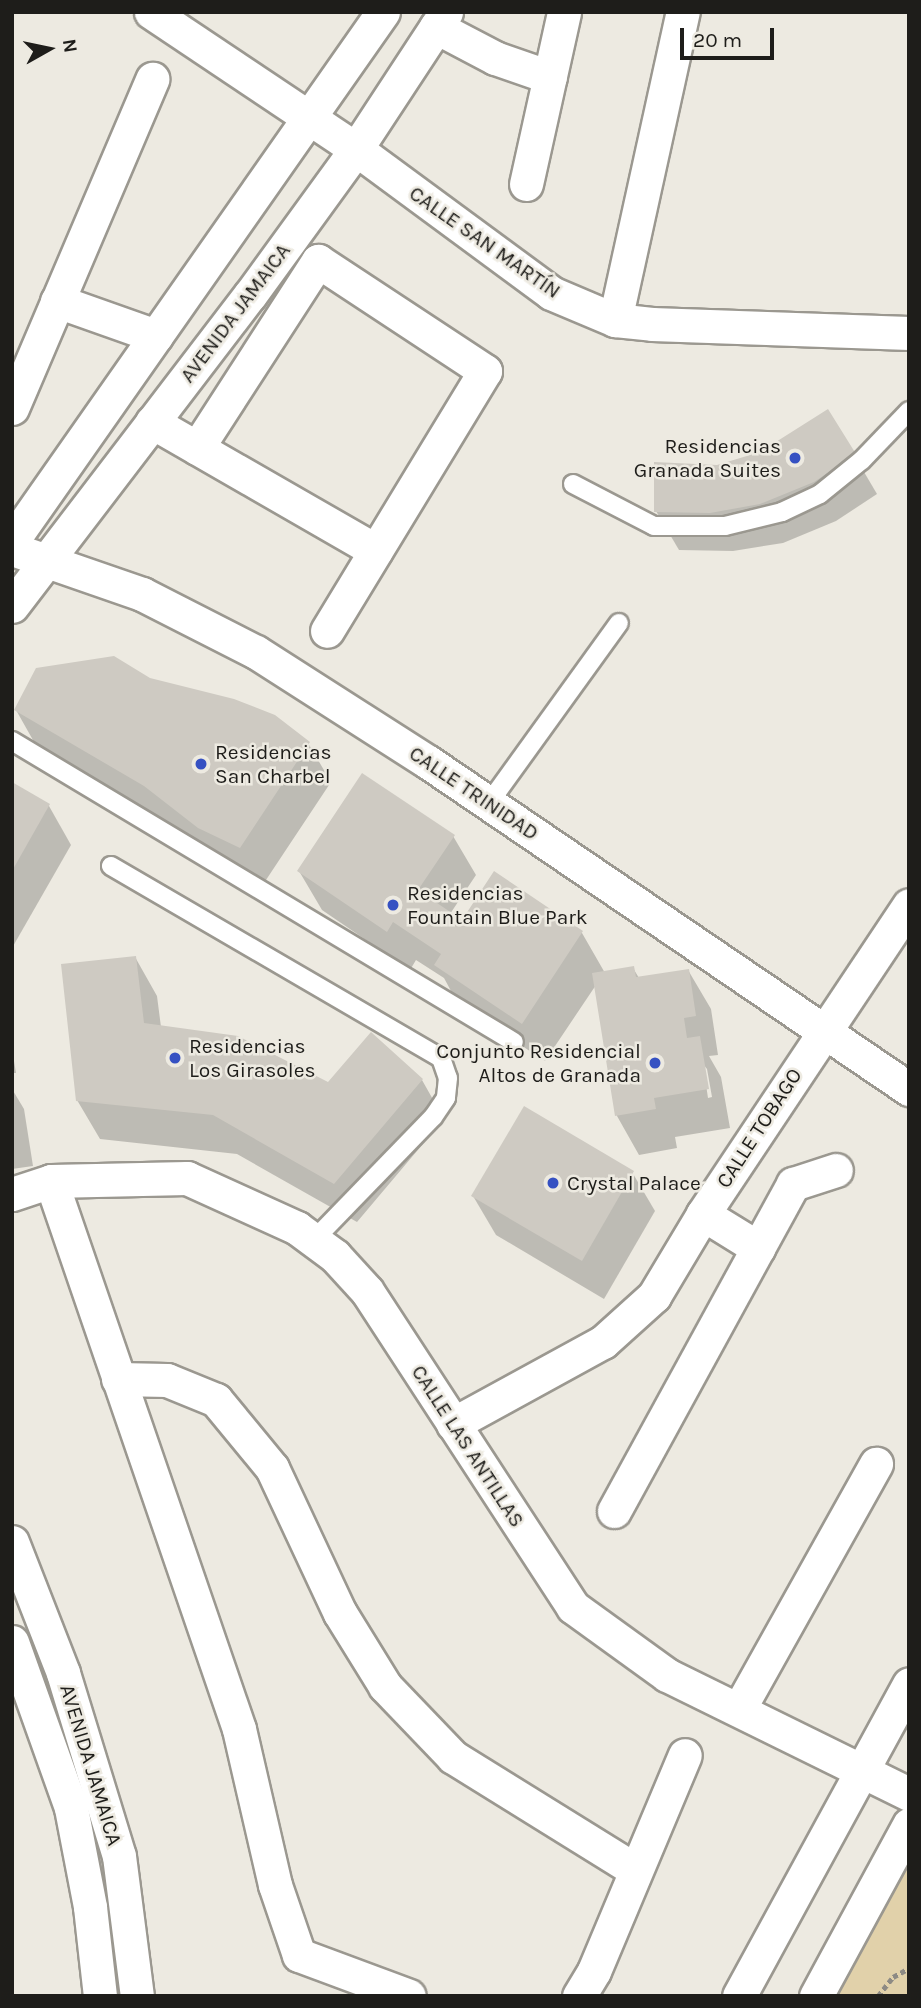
<!DOCTYPE html>
<html>
<head>
<meta charset="utf-8">
<style>
  body { margin:0 }
  #map { position:relative; width:921px; height:2008px; overflow:hidden; background:#edeae1; font-family:Karla,sans-serif }
  div>[style] { position:absolute }
  [style*='--x'] { left:calc(var(--x)*1px); top:calc(var(--y)*1px); width:calc(var(--w)*1px); rotate:calc(var(--a)*1deg) }
  .green>* { inset:0; background:#e1d1aa }
  .shadow>* { inset:0; background:#0003 }
  .building>* { inset:0; background:#cecac2 }
  .path>* { height:4.5px; margin-top:-2.25px; transform-origin:0; background:repeating-linear-gradient(90deg,#8d8a84 0 5px,transparent 0 8.5px) }
  .roads { filter:drop-shadow(2px 0 #9b9890) drop-shadow(-2px 0 #9b9890) drop-shadow(0 2px #9b9890) drop-shadow(0 -2px #9b9890) }
  .service>* { height:18px; margin:-9px; padding:0 9px; transform-origin:9px; border-radius:9px; background:#fff }
  .minor>* { height:33px; margin:-16.5px; padding:0 16.5px; transform-origin:16.5px; border-radius:16.5px; background:#fff }
  .dots>* { width:19px; height:19px; translate:-50% -50%; box-sizing:border-box; border:4px solid #edeae1; border-radius:50% }
  span { translate:-50% -50%; white-space:nowrap; text-align:center; line-height:1.15; -webkit-text-stroke:5px #edeae1; paint-order:stroke }
  .street-label { font-size:21px; color:#1e1d1a }
  .poi-label { font-size:21px; color:#1e1d1a }
  .right { translate:-100% -50%; text-align:right }
  .left { translate:0 -50%; text-align:left }
  .frame { position:absolute; inset:0; border:14px solid #1e1d1a; pointer-events:none }
  .north { position:absolute; left:14px; top:14px; width:70px; height:70px; -webkit-text-stroke:5px #edeae1; paint-order:stroke; rotate:81deg; font-size:19px; font-weight:700; line-height:28px; text-align:center; color:#1e1d1a }
  .north::after { content:''; display:block; margin:auto; width:24px; height:32px; background:#1e1d1a; clip-path:polygon(50% 0,100% 100%,50% 72%,0 100%) }
  .scale { position:absolute; left:680px; top:28px; width:94px; height:32px; box-sizing:border-box; border:4px solid #1e1d1a; border-top:0; padding-left:9px; font-size:21px; line-height:24px; white-space:nowrap; color:#1e1d1a; -webkit-text-stroke:5px #edeae1; paint-order:stroke }
</style>
</head>
<body>
<div id="map">
  <div class="green">
    <i style="clip-path:polygon(909px 1859px,909px 1996px,836px 1996px)"></i>
  </div>
  <div class="shadow">
    <i style="clip-path:polygon(854px 455px,877px 494px,836px 521px,783px 543px,733px 551px,679px 550px,656px 511px,717px 467px)"></i>
    <i style="clip-path:polygon(114px 657px,149px 679px,308px 743px,331px 782px,262px 886px,38px 749px,16px 710px,37px 670px)"></i>
    <i style="clip-path:polygon(12px 784px,49px 806px,71px 845px,12px 948px)"></i>
    <i style="clip-path:polygon(evenodd,453px 836px,476px 875px,450px 914px,462px 922px,582px 933px,605px 973px,633px 968px,639px 978px,688px 970px,711px 1009px,718px 1055px,709px 1056px,721px 1077px,730px 1128px,675px 1137px,677px 1148px,639px 1155px,617px 1116px,596px 985px,545px 1061px,458px 1004px,444px 978px,416px 960px,410px 970px,322px 910px,299px 871px,453px 836px,703px 1064px,707px 1069px,712px 1097px,708px 1098px,703px 1064px)"></i>
    <i style="clip-path:polygon(135px 957px,157px 996px,161px 1027px,328px 1085px,422px 1080px,444px 1119px,357px 1222px,237px 1154px,100px 1139px,77px 1100px)"></i>
    <i style="clip-path:polygon(12px 1049px,16px 1073px,12px 1073px)"></i>
    <i style="clip-path:polygon(12px 1089px,24px 1109px,33px 1166px,12px 1169px)"></i>
    <i style="clip-path:polygon(632px 1172px,655px 1211px,604px 1299px,496px 1235px,473px 1196px)"></i>
  </div>
  <div class="building">
    <i style="clip-path:polygon(828px 409px,856px 454px,814px 482px,760px 504px,710px 513px,654px 512px,654px 462px,717px 465px,760px 452px)"></i>
    <i style="clip-path:polygon(114px 656px,150px 678px,234px 699px,275px 715px,310px 742px,240px 848px,198px 828px,144px 786px,14px 710px,36px 668px)"></i>
    <i style="clip-path:polygon(362px 773px,455px 835px,418px 890px,462px 920px,494px 871px,583px 931px,522px 1024px,434px 965px,441px 954px,393px 922px,387px 932px,297px 871px)"></i>
    <i style="clip-path:polygon(12px 782px,50px 804px,12px 871px)"></i>
    <i style="clip-path:polygon(136px 956px,144px 1023px,238px 1036px,328px 1082px,371px 1032px,423px 1079px,334px 1184px,213px 1115px,76px 1101px,61px 964px)"></i>
    <i style="clip-path:polygon(634px 966px,636px 977px,689px 969px,696px 1016px,684px 1018px,687px 1038px,700px 1036px,709px 1089px,654px 1098px,656px 1109px,615px 1116px,592px 973px)"></i>
    <i style="clip-path:polygon(524px 1106px,634px 1171px,582px 1261px,471px 1196px)"></i>
  </div>
  <div class="path">
    <i style="--x:878;--y:1996;--w:24;--a:-52"></i>
    <i style="--x:893;--y:1977;--w:18;--a:-29"></i>
  </div>
  <div class="roads">
    <div class="service">
      <i style="--x:573;--y:484;--w:91;--a:27.4"></i>
      <i style="--x:654;--y:526;--w:71;--a:0"></i>
      <i style="--x:725;--y:526;--w:59;--a:-13.8"></i>
      <i style="--x:782;--y:512;--w:42;--a:-25.3"></i>
      <i style="--x:820;--y:494;--w:54;--a:-39"></i>
      <i style="--x:862;--y:460;--w:68;--a:-46.2"></i>
      <i style="--x:12;--y:741;--w:585;--a:30.95"></i>
      <i style="--x:489;--y:803;--w:222;--a:-54.2"></i>
      <i style="--x:111;--y:866;--w:382;--a:30.2"></i>
      <i style="--x:441;--y:1058;--w:21;--a:71"></i>
      <i style="--x:448;--y:1078;--w:20;--a:96"></i>
      <i style="--x:446;--y:1098;--w:23;--a:124"></i>
      <i style="--x:433;--y:1117;--w:171;--a:134.1"></i>
    </div>
    <div class="minor">
      <i style="--x:151;--y:12;--w:247;--a:33.8"></i>
      <i style="--x:356;--y:149;--w:242;--a:36.4"></i>
      <i style="--x:551;--y:293;--w:69;--a:22.9"></i>
      <i style="--x:615;--y:320;--w:37;--a:6"></i>
      <i style="--x:652;--y:324;--w:257;--a:2"></i>
      <i style="--x:436;--y:27;--w:67;--a:27.7"></i>
      <i style="--x:495;--y:58;--w:58;--a:19.1"></i>
      <i style="--x:526;--y:184;--w:176;--a:-77.5"></i>
      <i style="--x:57;--y:301;--w:105;--a:19.5"></i>
      <i style="--x:615;--y:320;--w:315;--a:-77.6"></i>
      <i style="--x:12;--y:408;--w:358;--a:-66.9"></i>
      <i style="--x:152;--y:422;--w:258;--a:29.9"></i>
      <i style="--x:197;--y:448;--w:223;--a:-57.1"></i>
      <i style="--x:318;--y:261;--w:200;--a:33.4"></i>
      <i style="--x:485;--y:371;--w:304;--a:121.3"></i>
      <i style="--x:12;--y:541;--w:646;--a:-54.96"></i>
      <i style="--x:12;--y:549;--w:138;--a:19.1"></i>
      <i style="--x:142;--y:594;--w:128;--a:27"></i>
      <i style="--x:256;--y:652;--w:204;--a:32.6"></i>
      <i style="--x:428;--y:762;--w:582;--a:34.21"></i>
      <i style="--x:12;--y:606;--w:392;--a:-52.6"></i>
      <i style="--x:250;--y:295;--w:180;--a:-54"></i>
      <i style="--x:356;--y:149;--w:164;--a:-56.7"></i>
      <i style="--x:51;--y:1181;--w:579;--a:71.06"></i>
      <i style="--x:239;--y:1729;--w:160;--a:77"></i>
      <i style="--x:275;--y:1885;--w:74;--a:71.1"></i>
      <i style="--x:299;--y:1955;--w:117;--a:20.4"></i>
      <i style="--x:12;--y:1194;--w:41;--a:-18.4"></i>
      <i style="--x:51;--y:1181;--w:136;--a:-1.3"></i>
      <i style="--x:187;--y:1178;--w:121;--a:24.4"></i>
      <i style="--x:297;--y:1228;--w:47;--a:36.4"></i>
      <i style="--x:335;--y:1256;--w:47;--a:47.6"></i>
      <i style="--x:367;--y:1291;--w:377;--a:56.9"></i>
      <i style="--x:573;--y:1607;--w:116;--a:35.9"></i>
      <i style="--x:667;--y:1675;--w:270;--a:26.2"></i>
      <i style="--x:703;--y:1214;--w:65;--a:31.7"></i>
      <i style="--x:118;--y:1379;--w:49;--a:1.2"></i>
      <i style="--x:167;--y:1380;--w:53;--a:22.2"></i>
      <i style="--x:216;--y:1400;--w:88;--a:50.5"></i>
      <i style="--x:272;--y:1468;--w:160;--a:64.9"></i>
      <i style="--x:340;--y:1613;--w:86;--a:58.3"></i>
      <i style="--x:385;--y:1686;--w:98;--a:46.2"></i>
      <i style="--x:453;--y:1757;--w:214;--a:31.8"></i>
      <i style="--x:453;--y:1424;--w:171;--a:-28.7"></i>
      <i style="--x:603;--y:1342;--w:69;--a:-42"></i>
      <i style="--x:654;--y:1296;--w:96;--a:-59.1"></i>
      <i style="--x:703;--y:1214;--w:371;--a:-56.3"></i>
      <i style="--x:614;--y:1511;--w:373;--a:-61.3"></i>
      <i style="--x:793;--y:1184;--w:45;--a:-18"></i>
      <i style="--x:12;--y:1542;--w:141;--a:68.7"></i>
      <i style="--x:63;--y:1673;--w:191;--a:73"></i>
      <i style="--x:119;--y:1856;--w:141;--a:82.7"></i>
      <i style="--x:12;--y:1642;--w:176;--a:70.4"></i>
      <i style="--x:71;--y:1808;--w:101;--a:79.1"></i>
      <i style="--x:90;--y:1907;--w:90;--a:83.6"></i>
      <i style="--x:739;--y:1709;--w:281;--a:-60.8"></i>
      <i style="--x:579;--y:1996;--w:29;--a:-59"></i>
      <i style="--x:594;--y:1971;--w:234;--a:-67.2"></i>
      <i style="--x:739;--y:1996;--w:355;--a:-61.4"></i>
      <i style="--x:816;--y:1996;--w:195;--a:-61.5"></i>
    </div>
  </div>
  <div class="dots">
    <i style="left:795px;top:458px;background:#3651c2"></i>
    <i style="left:201px;top:764px;background:#3651c2"></i>
    <i style="left:393px;top:905px;background:#3651c2"></i>
    <i style="left:175px;top:1058px;background:#3651c2"></i>
    <i style="left:655px;top:1063px;background:#3651c2"></i>
    <i style="left:553px;top:1183px;background:#3651c2"></i>
  </div>
  <div class="street-label">
    <span style="left:485px;top:242px;rotate:35deg">CALLE SAN MARTÍN</span>
    <span style="left:235px;top:313px;rotate:-53deg">AVENIDA JAMAICA</span>
    <span style="left:474px;top:793px;rotate:34deg">CALLE TRINIDAD</span>
    <span style="left:759px;top:1128px;rotate:-57deg">CALLE TOBAGO</span>
    <span style="left:468px;top:1446px;rotate:57deg">CALLE LAS ANTILLAS</span>
    <span style="left:91px;top:1765px;rotate:73deg">AVENIDA JAMAICA</span>
  </div>
  <div class="poi-label">
    <span class="right" style="left:781px;top:458px">Residencias<br>Granada Suites</span>
    <span class="left" style="left:215px;top:764px">Residencias<br>San Charbel</span>
    <span class="left" style="left:407px;top:905px">Residencias<br>Fountain Blue Park</span>
    <span class="left" style="left:189px;top:1058px">Residencias<br>Los Girasoles</span>
    <span class="right" style="left:641px;top:1063px">Conjunto Residencial<br>Altos de Granada</span>
    <span class="left" style="left:567px;top:1183px">Crystal Palace</span>
  </div>
  <div class="frame"></div>
  <div class="north">N</div>
  <div class="scale">20 m</div>
</div>
</body>
</html>
